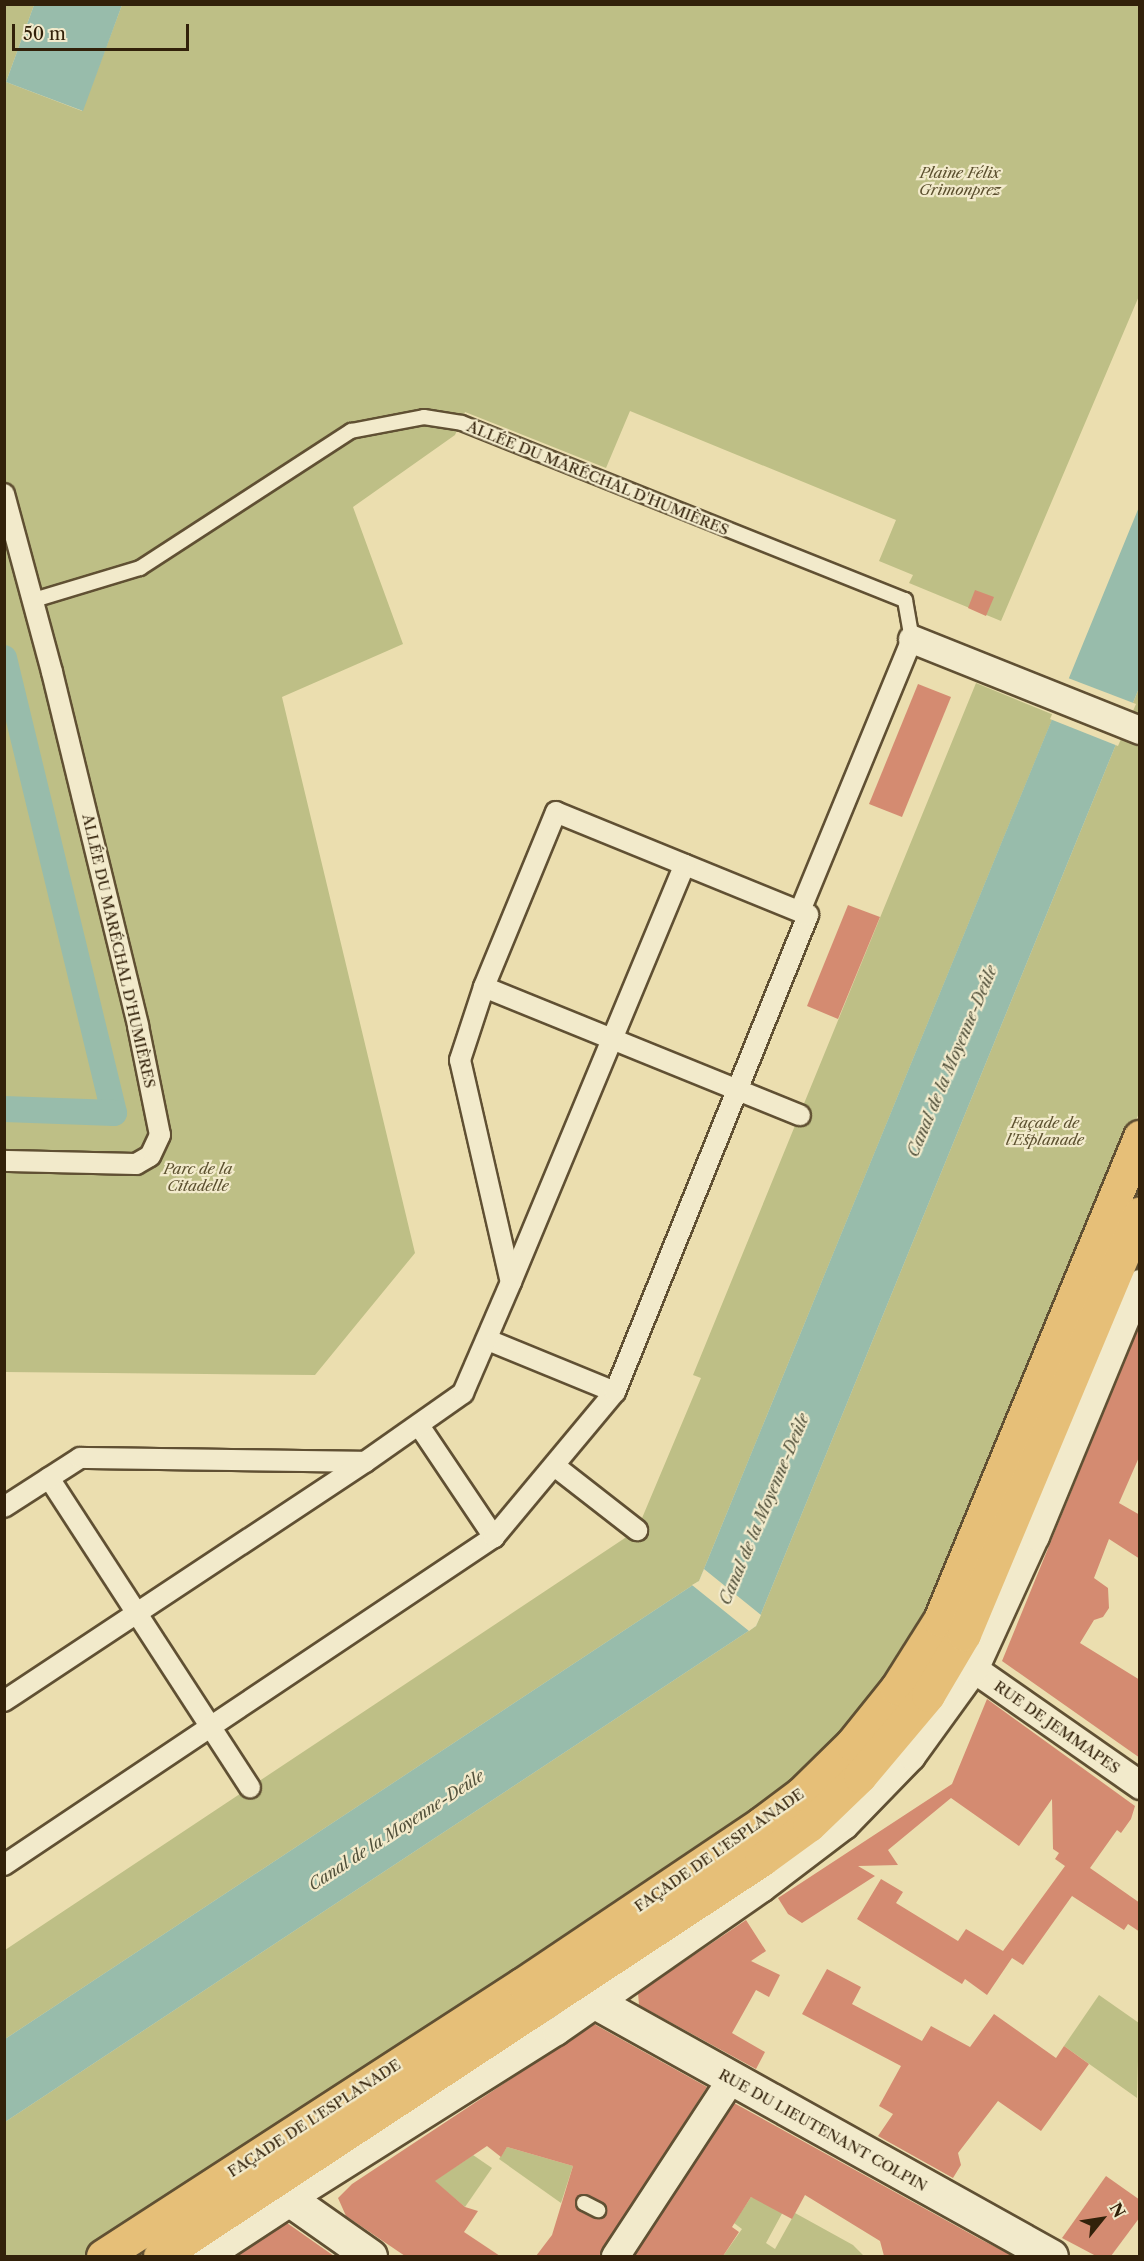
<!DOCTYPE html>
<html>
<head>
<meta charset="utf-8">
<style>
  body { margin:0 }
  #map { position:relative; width:1144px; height:2261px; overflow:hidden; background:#ebdeaf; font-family:"Libre Caslon Text",serif }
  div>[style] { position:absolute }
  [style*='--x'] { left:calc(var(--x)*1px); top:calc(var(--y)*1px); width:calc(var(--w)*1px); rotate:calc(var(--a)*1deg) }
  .green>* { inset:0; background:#bebf86 }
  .water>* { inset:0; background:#98bcab }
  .pier>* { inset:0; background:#ebdeaf }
  .canal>* { height:26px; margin:-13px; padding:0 13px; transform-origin:13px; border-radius:13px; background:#98bcab }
  .building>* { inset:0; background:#d48b71 }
  .roads { filter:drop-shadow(2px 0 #605033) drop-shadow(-2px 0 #605033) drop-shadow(0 2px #605033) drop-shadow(0 -2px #605033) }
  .service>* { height:14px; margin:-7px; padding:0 7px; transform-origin:7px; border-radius:7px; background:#f2eacb }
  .pedestrian>* { height:20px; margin:-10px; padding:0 10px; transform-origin:10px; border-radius:10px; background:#f2eacb }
  .minor>* { height:27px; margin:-13.5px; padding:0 13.5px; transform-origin:13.5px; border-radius:13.5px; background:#f2eacb }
  .tertiary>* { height:33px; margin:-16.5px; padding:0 16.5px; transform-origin:16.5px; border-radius:16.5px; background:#f2eacb }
  .primary>* { height:33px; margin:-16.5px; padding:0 16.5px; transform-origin:16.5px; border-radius:16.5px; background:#e6bf78 }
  span { translate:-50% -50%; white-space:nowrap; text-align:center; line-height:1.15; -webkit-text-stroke:4.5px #f2eacb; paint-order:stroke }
  .park-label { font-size:15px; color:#5c502f; font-style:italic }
  .street-label { font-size:15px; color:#32210a }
  .water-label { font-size:16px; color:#51503a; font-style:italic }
  .frame { position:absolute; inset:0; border:6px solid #32210a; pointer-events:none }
  .north { position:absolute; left:1072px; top:2189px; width:60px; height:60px; -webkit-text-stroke:4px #f2eacb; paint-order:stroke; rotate:60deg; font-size:16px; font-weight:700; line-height:24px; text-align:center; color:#32210a }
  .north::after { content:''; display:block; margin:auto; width:21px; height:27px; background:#32210a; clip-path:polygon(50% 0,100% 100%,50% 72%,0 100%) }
  .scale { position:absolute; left:12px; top:24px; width:177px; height:27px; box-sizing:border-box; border:3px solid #32210a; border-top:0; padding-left:8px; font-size:18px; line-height:21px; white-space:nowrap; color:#32210a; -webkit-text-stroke:4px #f2eacb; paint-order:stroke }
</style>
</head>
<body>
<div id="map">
  <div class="green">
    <i style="clip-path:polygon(5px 5px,34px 5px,6px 82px,82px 111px,122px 5px,1139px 5px,1139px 296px,1001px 621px,909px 583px,913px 575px,879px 561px,896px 520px,630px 411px,606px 468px,465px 412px,455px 435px,353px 507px,403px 644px,282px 697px,415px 1253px,315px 1375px,5px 1372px)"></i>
    <i style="clip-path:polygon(976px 683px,1054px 715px,699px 1581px,5px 2039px,5px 1950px,637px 1530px,701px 1378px,693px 1375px)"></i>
    <i style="clip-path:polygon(1139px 688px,1139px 1113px,931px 1614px,865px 1713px,773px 1803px,90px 2256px,5px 2256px,5px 2122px,756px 1626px)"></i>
    <i style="clip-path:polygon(1099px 1995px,1139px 2023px,1137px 2098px,1064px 2046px)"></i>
    <i style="clip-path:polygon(507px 2147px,573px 2166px,561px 2203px,499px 2159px)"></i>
    <i style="clip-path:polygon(473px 2155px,492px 2168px,465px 2207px,434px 2181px)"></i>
    <i style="clip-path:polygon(751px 2197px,785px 2208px,766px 2243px,775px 2249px,795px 2213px,853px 2245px,864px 2256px,723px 2256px,742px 2229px,734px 2223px)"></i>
  </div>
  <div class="water">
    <i style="clip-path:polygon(34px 5px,122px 5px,83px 111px,6px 82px)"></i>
    <i style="clip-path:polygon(1139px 507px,1139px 688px,756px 1626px,5px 2122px,5px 2039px,699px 1581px)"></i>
  </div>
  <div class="pier">
    <i style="clip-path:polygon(1068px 678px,1136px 704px,1118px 746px,1050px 719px)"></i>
    <i style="clip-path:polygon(704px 1569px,761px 1615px,756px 1626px,749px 1631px,692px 1585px,699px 1581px)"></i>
  </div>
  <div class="canal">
    <i style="--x:4;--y:658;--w:468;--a:76.4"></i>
    <i style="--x:114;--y:1113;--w:110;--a:-177.9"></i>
  </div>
  <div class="building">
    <i style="clip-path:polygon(975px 590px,994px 597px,986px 616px,968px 608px)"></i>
    <i style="clip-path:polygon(918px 684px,951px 697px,902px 817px,869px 804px)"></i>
    <i style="clip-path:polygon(848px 905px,880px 917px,838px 1019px,807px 1006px)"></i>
    <i style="clip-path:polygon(1139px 1326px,1140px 1455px,1119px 1503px,1140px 1515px,1140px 1559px,1109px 1539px,1094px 1578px,1108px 1588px,1109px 1608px,1103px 1617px,1094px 1620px,1080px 1643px,1140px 1680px,1140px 1758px,1002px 1661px)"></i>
    <i style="clip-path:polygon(987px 1699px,1135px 1806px,1131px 1819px,1121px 1833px,1117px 1830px,1090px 1868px,1140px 1903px,1140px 1932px,1128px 1924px,1124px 1930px,1072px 1896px,1023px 1965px,1012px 1958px,987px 1995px,965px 1979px,962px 1984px,857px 1919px,881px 1879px,903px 1892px,896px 1903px,958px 1941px,966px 1929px,1003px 1951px,1065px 1866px,1055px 1859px,1059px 1853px,1053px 1849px,1052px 1799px,1019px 1846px,951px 1798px,888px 1850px,898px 1865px,858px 1866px,875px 1876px,802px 1923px,788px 1914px,778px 1898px,952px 1784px)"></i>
    <i style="clip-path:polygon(746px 1920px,766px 1951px,751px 1961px,780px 1975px,769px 1997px,756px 1990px,732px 2033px,765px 2052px,756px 2069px,639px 2005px,638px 1993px)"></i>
    <i style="clip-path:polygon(827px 1969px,861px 1987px,852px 2004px,922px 2041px,931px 2026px,970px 2047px,994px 2014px,1056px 2058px,1064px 2046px,1089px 2064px,1041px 2131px,998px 2101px,958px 2153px,961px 2165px,953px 2178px,878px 2136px,893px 2114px,879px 2106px,901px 2066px,802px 2014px)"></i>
    <i style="clip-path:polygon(evenodd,594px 2024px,707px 2087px,599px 2256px,536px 2256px,552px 2235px,573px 2166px,507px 2147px,501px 2157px,487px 2146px,435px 2181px,465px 2207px,478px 2211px,464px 2232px,500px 2256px,405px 2256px,346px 2216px,338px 2198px,352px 2184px,594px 2024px,580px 2195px,603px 2202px,606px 2215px,598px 2219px,579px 2211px,575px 2203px,580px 2195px)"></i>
    <i style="clip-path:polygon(734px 2103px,978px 2238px,1013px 2256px,884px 2256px,880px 2241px,805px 2195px,792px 2219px,751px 2197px,732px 2227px,739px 2232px,723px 2256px,634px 2256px)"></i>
    <i style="clip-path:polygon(1106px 2176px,1140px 2200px,1140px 2217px,1111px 2256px,1096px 2256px,1062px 2238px)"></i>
    <i style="clip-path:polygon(287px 2223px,334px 2256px,236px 2256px)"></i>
  </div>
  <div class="roads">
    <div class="service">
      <i style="--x:34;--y:600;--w:111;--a:-16.8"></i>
      <i style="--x:140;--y:568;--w:252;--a:-33"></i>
      <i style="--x:351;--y:431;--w:74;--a:-10.9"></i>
      <i style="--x:424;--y:417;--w:38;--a:9"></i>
      <i style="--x:462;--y:423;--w:477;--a:21.8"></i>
      <i style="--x:905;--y:600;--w:40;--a:80"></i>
      <i style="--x:584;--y:2203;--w:16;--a:27"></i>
    </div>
    <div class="pedestrian">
      <i style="--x:4;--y:494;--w:184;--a:74.9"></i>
      <i style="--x:52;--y:672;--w:364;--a:76.3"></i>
      <i style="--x:138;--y:1026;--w:111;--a:78.6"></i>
      <i style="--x:160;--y:1135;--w:23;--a:115"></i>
      <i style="--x:150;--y:1156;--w:16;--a:150"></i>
      <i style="--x:136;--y:1164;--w:132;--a:-178.7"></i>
      <i style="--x:800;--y:911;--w:294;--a:-67.6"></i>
      <i style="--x:484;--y:987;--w:341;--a:22.1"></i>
      <i style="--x:488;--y:1340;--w:137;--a:22.3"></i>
      <i style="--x:420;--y:1427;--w:133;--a:56.1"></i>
      <i style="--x:556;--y:1467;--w:103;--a:37.9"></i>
      <i style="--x:49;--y:1478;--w:369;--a:57"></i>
      <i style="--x:4;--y:1507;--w:90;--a:-32.8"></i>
      <i style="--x:80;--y:1458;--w:285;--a:0.8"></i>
      <i style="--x:365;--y:1462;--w:120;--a:-35.1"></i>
      <i style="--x:463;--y:1393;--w:121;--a:-66.6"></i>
      <i style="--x:4;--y:1701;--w:433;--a:-33.5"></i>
      <i style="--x:4;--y:1865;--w:590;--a:-33.8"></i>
      <i style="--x:494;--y:1537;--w:189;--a:-50.2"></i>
      <i style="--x:615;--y:1392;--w:515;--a:-67.97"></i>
      <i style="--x:808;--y:915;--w:272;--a:-157.8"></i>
      <i style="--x:556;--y:812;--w:189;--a:112.4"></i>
      <i style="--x:484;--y:987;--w:77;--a:108.2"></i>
      <i style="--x:460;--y:1060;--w:228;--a:77.1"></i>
      <i style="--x:511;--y:1282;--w:452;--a:-67.4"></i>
    </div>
    <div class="minor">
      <i style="--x:912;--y:639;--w:245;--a:21.8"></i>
      <i style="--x:974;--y:1669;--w:203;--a:34.9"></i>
      <i style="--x:289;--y:2199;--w:315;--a:-32.2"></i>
      <i style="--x:556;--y:2031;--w:250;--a:-34.9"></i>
      <i style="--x:761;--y:1888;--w:104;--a:-37.2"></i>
      <i style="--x:844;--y:1825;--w:96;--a:-45.8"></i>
      <i style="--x:911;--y:1756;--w:107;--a:-54.1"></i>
      <i style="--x:974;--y:1669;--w:146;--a:-65.4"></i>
      <i style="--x:1035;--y:1536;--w:274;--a:-67.5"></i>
      <i style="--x:615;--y:2256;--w:212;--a:-56.8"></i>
    </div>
    <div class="tertiary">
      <i style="--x:545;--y:1974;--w:579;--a:29.13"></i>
      <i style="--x:202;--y:2256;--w:104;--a:-33.2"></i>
      <i style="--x:289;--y:2199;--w:99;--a:35.1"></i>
    </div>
    <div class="primary">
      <i style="--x:103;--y:2256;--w:500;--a:-32.93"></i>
      <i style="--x:523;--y:1984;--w:287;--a:-33.9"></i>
      <i style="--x:761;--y:1824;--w:50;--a:-36.9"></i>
      <i style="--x:801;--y:1794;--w:71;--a:-44.4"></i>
      <i style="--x:852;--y:1744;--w:72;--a:-51.2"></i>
      <i style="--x:897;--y:1688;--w:80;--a:-57.7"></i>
      <i style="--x:940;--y:1620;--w:523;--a:-67.51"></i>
      <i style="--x:160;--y:2256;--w:720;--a:-33.38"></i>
      <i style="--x:761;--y:1860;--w:59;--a:-36.1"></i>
      <i style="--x:809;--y:1825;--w:71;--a:-43.9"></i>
      <i style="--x:860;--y:1776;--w:106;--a:-50"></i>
      <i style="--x:928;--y:1695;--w:71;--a:-59.5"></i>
      <i style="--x:964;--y:1634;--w:456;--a:-67.3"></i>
    </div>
  </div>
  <div class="park-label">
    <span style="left:960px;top:181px">Plaine Félix<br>Grimonprez</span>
    <span style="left:1045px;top:1131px">Façade de<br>l'Esplanade</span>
    <span style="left:198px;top:1177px">Parc de la<br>Citadelle</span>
  </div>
  <div class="street-label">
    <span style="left:598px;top:478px;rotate:22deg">ALLÉE DU MARÉCHAL D'HUMIÈRES</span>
    <span style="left:119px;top:951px;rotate:77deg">ALLÉE DU MARÉCHAL D'HUMIÈRES</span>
    <span style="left:1057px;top:1727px;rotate:35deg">RUE DE JEMMAPES</span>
    <span style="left:719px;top:1850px;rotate:-35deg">FAÇADE DE L'ESPLANADE</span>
    <span style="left:314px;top:2118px;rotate:-33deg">FAÇADE DE L'ESPLANADE</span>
    <span style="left:823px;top:2130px;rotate:29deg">RUE DU LIEUTENANT COLPIN</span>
  </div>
  <div class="water-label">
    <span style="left:952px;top:1061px;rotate:-67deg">Canal de la Moyenne-Deûle</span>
    <span style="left:764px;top:1509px;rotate:-67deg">Canal de la Moyenne-Deûle</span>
    <span style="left:396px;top:1830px;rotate:-33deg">Canal de la Moyenne-Deûle</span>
  </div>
  <div class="frame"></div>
  <div class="north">N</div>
  <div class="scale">50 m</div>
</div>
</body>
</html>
